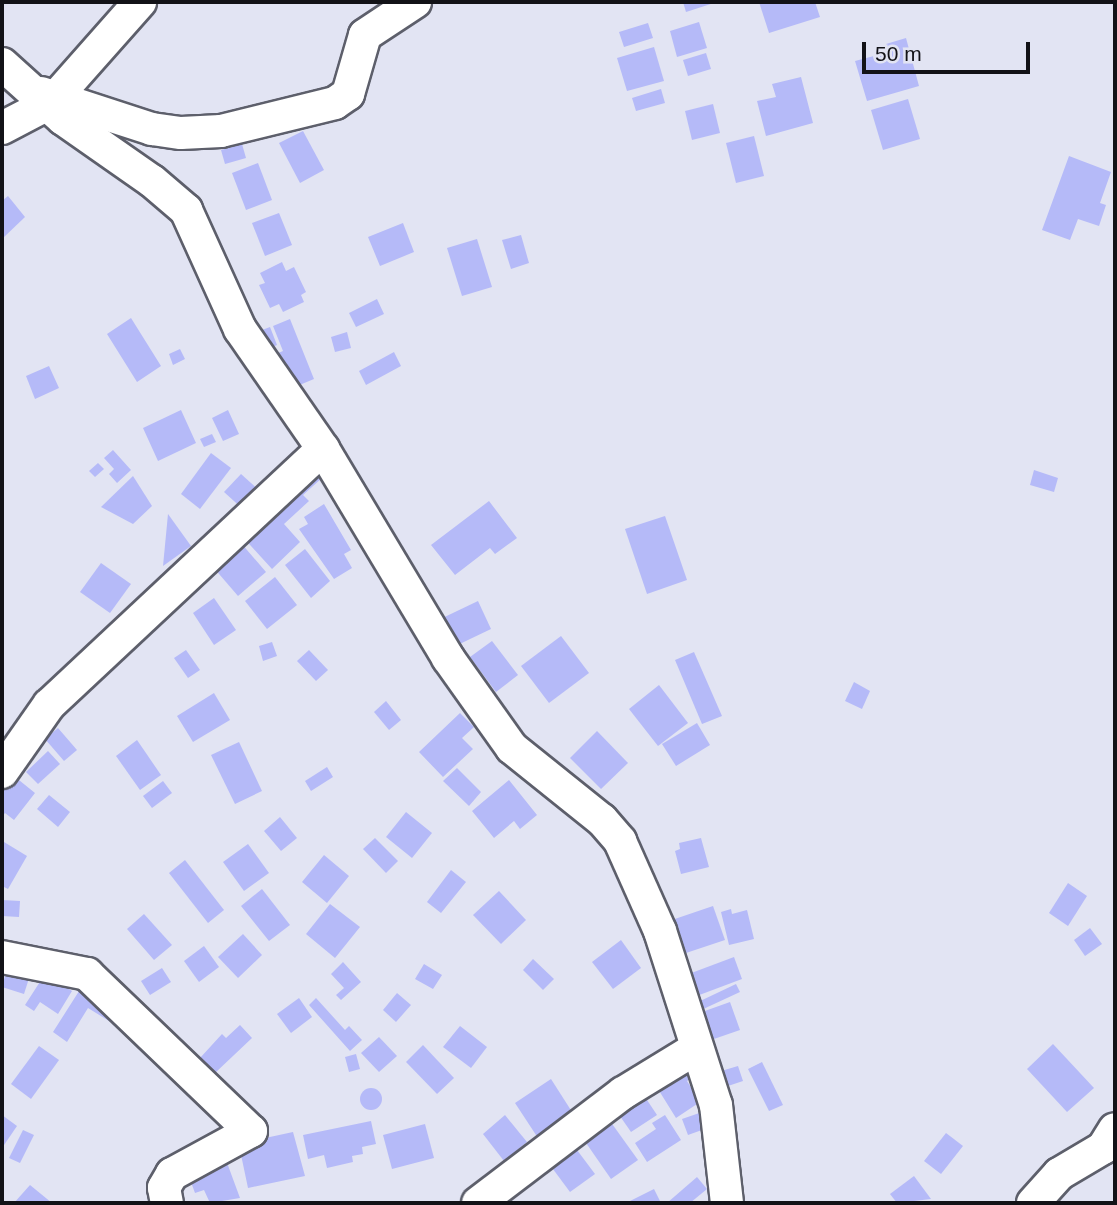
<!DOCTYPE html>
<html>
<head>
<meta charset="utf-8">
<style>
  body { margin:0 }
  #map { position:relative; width:1117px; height:1205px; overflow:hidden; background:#e2e4f3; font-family:Helvetica,sans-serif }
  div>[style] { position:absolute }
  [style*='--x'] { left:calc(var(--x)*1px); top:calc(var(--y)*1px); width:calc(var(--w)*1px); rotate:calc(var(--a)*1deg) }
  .building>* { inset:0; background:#b5baf8 }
  .round { border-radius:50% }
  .roads { filter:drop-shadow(2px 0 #5d5f6b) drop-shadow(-2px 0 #5d5f6b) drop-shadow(0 2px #5d5f6b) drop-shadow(0 -2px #5d5f6b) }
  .minor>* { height:32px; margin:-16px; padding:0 16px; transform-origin:16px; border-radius:16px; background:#fff }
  span { translate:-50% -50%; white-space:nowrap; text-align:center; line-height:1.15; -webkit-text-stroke:7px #e2e4f3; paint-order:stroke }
  .frame { position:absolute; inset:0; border:4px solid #121217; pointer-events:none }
  .scale { position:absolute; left:862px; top:42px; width:168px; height:32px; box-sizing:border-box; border:4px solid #121217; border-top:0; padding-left:9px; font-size:21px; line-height:24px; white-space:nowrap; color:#121217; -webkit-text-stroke:5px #e2e4f3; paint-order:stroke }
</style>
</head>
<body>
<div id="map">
  <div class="building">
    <i style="clip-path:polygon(683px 2px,717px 2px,686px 12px)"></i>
    <i style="clip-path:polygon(759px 2px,815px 2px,820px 17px,769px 33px)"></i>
    <i style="clip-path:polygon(699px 22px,707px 48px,677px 57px,670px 31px)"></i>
    <i style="clip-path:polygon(648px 23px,653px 38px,624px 47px,619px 32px)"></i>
    <i style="clip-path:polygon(906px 38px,919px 86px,867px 101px,855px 61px,889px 52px,886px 44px)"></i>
    <i style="clip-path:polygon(654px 47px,664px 81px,627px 91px,617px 58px)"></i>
    <i style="clip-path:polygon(706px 53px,711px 69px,688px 76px,683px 60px)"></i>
    <i style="clip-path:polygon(801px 77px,813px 123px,766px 136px,757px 101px,776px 97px,772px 84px)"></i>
    <i style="clip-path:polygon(661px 89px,665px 103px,636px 111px,632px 98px)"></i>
    <i style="clip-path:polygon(908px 99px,920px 139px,883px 150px,871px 110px)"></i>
    <i style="clip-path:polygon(713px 104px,720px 133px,692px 140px,685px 111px)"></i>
    <i style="clip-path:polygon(303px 131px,324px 170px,300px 183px,279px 143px)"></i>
    <i style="clip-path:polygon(754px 136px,764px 176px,736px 183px,726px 143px)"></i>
    <i style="clip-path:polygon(242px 144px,246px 158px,225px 164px,221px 150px)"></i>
    <i style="clip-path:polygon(1069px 156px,1111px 172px,1100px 203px,1106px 205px,1099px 226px,1078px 219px,1070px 240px,1042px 230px)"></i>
    <i style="clip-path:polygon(258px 163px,272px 200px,246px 210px,232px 173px)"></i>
    <i style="clip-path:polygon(8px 196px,25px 217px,2px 239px,2px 201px)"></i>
    <i style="clip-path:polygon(279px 213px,292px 245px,265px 256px,252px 223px)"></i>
    <i style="clip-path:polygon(403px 223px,414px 252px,380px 266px,368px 237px)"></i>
    <i style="clip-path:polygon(521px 235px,529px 263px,511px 269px,502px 240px)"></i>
    <i style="clip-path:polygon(477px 239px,492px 287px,462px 296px,447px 248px)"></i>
    <i style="clip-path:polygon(282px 262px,286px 271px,294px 267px,306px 292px,301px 295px,304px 302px,283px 312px,279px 304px,270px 308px,259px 285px,265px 283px,260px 273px)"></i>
    <i style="clip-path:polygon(377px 299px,384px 314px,356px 327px,349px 313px)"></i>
    <i style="clip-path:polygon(131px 318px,161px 366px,137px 382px,107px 334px)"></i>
    <i style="clip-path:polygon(290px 319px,314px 379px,285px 391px,271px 356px,283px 351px,273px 326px)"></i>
    <i style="clip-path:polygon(270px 327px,277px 345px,265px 350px,257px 332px)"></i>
    <i style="clip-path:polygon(347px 332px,351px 348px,335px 352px,331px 337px)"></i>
    <i style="clip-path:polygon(180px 349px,185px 359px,173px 365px,169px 354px)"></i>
    <i style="clip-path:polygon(394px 352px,401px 366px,366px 385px,359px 371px)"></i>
    <i style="clip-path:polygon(49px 366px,59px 388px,35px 399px,26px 376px)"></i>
    <i style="clip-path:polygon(181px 410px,196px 443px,158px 461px,143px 428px)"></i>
    <i style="clip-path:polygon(228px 410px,239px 434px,223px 441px,212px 418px)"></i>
    <i style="clip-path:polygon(212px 434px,216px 442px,204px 447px,200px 439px)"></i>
    <i style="clip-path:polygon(113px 450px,131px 470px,117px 483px,109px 474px,114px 469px,104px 458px)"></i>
    <i style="clip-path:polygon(211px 453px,231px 468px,200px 509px,181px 494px)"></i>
    <i style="clip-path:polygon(98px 463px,104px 469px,95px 477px,89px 471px)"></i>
    <i style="clip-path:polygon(314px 469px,322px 478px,303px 495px,309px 501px,284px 524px,300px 542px,272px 569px,241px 535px)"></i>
    <i style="clip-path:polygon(1034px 470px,1058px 478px,1054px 492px,1030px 485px)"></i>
    <i style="clip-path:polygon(241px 474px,262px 493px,245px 511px,224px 492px)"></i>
    <i style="clip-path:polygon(133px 476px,152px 506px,133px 524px,101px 507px)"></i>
    <i style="clip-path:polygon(489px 501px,517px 538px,495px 554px,490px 548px,455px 575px,431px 545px)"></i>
    <i style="clip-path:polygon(324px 504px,351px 550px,344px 554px,352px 568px,334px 579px,299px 529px,308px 524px,304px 517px)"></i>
    <i style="clip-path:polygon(168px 514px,191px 546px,163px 566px)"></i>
    <i style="clip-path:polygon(665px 516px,687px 580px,647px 594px,625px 529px)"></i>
    <i style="clip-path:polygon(235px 536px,266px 572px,238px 596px,207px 560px)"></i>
    <i style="clip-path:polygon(305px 549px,330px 581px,311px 598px,285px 565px)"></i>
    <i style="clip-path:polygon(101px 563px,131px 584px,110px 613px,80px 592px)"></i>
    <i style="clip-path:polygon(275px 577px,297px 605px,267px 629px,245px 601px)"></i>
    <i style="clip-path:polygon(214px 598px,236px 630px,214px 645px,193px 613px)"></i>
    <i style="clip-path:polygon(478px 601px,491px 629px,445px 651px,432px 623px)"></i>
    <i style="clip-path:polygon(561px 636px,589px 673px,549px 703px,521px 666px)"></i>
    <i style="clip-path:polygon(492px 641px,518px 675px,496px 692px,470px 657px)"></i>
    <i style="clip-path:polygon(272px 642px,277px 656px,263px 661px,259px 646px)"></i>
    <i style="clip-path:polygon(186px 650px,200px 670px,188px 678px,174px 658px)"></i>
    <i style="clip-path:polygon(309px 650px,328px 670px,316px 681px,297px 661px)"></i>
    <i style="clip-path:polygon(694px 652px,722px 716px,702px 724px,675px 660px)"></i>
    <i style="clip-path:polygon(854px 682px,870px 691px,862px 709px,845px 701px)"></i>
    <i style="clip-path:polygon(659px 685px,688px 723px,658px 746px,629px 709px)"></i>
    <i style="clip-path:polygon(214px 693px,230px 720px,193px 742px,177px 716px)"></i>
    <i style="clip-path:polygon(386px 701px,401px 720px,389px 730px,374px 712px)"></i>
    <i style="clip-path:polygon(460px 713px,474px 727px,462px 738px,473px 749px,443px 777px,419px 752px)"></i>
    <i style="clip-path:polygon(697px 723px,710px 745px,676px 766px,662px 744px)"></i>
    <i style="clip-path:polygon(58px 728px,77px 750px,64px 761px,45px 739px)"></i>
    <i style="clip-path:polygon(597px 731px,628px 763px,601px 789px,570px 758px)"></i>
    <i style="clip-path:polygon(137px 740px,161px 775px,140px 790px,116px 756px)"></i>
    <i style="clip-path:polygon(239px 742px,262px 791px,235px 804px,211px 755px)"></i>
    <i style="clip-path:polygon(48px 751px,60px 764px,38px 784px,26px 772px)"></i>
    <i style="clip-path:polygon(327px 767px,333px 777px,311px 791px,305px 781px)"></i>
    <i style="clip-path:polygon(457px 768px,481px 792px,469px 806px,443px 781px)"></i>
    <i style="clip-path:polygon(9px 772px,35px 793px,14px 820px,5px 813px,2px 817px,2px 781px)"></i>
    <i style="clip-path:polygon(509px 780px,537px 815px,520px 829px,514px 821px,494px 838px,472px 811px)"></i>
    <i style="clip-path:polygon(163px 781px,172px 793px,152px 808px,143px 796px)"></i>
    <i style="clip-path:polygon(49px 795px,70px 812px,58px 827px,37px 809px)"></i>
    <i style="clip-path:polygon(406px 812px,432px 833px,412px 858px,386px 837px)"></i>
    <i style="clip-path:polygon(280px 817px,297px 838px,281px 851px,264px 831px)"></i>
    <i style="clip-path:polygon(375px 838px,398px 861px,386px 873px,363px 849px)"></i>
    <i style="clip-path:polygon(701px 838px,709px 867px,681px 874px,675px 851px,680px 849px,679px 843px)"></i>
    <i style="clip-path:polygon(4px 842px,27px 856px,8px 889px,2px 886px)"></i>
    <i style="clip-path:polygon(248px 844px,269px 873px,244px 891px,223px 862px)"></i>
    <i style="clip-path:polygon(324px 855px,349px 876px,327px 903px,302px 882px)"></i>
    <i style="clip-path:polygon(185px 860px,224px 910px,208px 923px,169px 873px)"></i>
    <i style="clip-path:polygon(451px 870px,466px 882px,441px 913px,427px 902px)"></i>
    <i style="clip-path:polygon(1068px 883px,1087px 896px,1068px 926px,1049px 913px)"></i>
    <i style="clip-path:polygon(262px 889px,290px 925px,269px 941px,241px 906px)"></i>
    <i style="clip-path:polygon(499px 891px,526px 920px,501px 944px,473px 915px)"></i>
    <i style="clip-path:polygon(2px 900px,20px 901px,19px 917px,2px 916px)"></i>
    <i style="clip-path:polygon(330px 904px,360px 927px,335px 958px,306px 934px)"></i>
    <i style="clip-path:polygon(713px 906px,725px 940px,677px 956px,666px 922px)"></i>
    <i style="clip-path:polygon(731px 909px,732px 914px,747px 910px,754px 939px,729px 945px,721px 912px)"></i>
    <i style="clip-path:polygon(144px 914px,172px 945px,154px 960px,127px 929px)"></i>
    <i style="clip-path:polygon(1090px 928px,1102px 944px,1085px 956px,1074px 940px)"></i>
    <i style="clip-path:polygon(243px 934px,262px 955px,238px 978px,218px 957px)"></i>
    <i style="clip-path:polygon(621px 940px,641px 968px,613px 989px,592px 962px)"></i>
    <i style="clip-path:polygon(204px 946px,219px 967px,199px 982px,184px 961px)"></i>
    <i style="clip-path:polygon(734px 957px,742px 979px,694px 997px,686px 975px)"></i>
    <i style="clip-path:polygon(533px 959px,554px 979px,543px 990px,523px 970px)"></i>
    <i style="clip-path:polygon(343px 962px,361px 982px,341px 1000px,336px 995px,344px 988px,331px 974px)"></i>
    <i style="clip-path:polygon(424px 964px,442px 975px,433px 989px,415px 979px)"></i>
    <i style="clip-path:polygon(8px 965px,31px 972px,24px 994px,2px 987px)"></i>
    <i style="clip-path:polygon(162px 968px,171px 982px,150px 995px,141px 981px)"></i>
    <i style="clip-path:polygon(45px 974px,72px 991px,58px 1014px,40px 1002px,34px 1011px,25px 1005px)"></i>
    <i style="clip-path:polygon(736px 984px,740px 992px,699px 1011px,696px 1003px)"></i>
    <i style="clip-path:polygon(81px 988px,122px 1029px,88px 1008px,67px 1042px,53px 1032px)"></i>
    <i style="clip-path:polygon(397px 993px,411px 1005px,396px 1022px,383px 1010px)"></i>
    <i style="clip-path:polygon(299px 998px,312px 1017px,291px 1033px,277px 1014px)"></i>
    <i style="clip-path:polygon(316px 998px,345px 1030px,349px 1026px,362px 1040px,350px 1051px,309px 1005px)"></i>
    <i style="clip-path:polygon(730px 1002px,740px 1030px,711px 1040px,702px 1012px)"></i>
    <i style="clip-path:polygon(240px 1025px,252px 1038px,215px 1073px,200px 1058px,222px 1034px,226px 1038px)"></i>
    <i style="clip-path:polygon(460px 1026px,487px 1047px,471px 1068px,443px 1047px)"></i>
    <i style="clip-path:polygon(379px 1037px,397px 1056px,379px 1072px,361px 1053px)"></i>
    <i style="clip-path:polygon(1053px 1044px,1094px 1088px,1067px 1112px,1027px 1069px)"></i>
    <i style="clip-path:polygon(423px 1045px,454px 1078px,437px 1094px,406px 1062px)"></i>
    <i style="clip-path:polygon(39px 1046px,59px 1060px,31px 1099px,11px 1084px)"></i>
    <i style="clip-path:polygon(356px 1054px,360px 1069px,349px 1072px,345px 1057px)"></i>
    <i style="clip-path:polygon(684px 1062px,693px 1077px,687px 1081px,700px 1102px,676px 1118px,653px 1081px)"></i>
    <i style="clip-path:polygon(762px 1062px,783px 1105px,769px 1111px,748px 1069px)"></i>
    <i style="clip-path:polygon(738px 1066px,743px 1081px,728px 1086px,731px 1096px,719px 1099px,711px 1074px)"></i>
    <i style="clip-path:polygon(551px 1079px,574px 1115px,538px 1138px,515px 1103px)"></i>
    <i class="round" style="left:360px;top:1088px;width:22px;height:22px"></i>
    <i style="clip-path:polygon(639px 1088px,657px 1115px,631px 1132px,613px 1106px)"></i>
    <i style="clip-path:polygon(708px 1110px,713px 1126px,688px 1135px,682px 1119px)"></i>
    <i style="clip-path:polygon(2px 1115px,17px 1126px,2px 1148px)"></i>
    <i style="clip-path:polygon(505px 1115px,527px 1142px,504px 1161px,483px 1134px)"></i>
    <i style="clip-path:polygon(665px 1115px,681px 1140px,647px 1162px,635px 1143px,656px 1129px,652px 1123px)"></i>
    <i style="clip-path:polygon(371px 1121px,376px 1144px,362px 1147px,363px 1154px,352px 1156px,353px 1162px,327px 1168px,324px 1155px,308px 1159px,303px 1135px)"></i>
    <i style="clip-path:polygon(610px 1121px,638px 1160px,611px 1179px,584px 1140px)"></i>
    <i style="clip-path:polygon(425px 1124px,434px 1158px,392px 1169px,383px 1135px)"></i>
    <i style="clip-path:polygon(23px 1130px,34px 1135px,20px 1163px,9px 1158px)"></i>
    <i style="clip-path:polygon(293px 1132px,305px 1176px,248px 1188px,240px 1150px,257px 1147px,256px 1140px)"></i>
    <i style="clip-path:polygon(946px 1133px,963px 1146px,941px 1174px,924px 1161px)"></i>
    <i style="clip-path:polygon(571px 1142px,595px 1174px,570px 1192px,547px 1161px)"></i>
    <i style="clip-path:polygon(226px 1160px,240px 1198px,210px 1203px,204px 1190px,195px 1193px,188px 1174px)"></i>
    <i style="clip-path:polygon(914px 1176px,931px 1199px,897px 1203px,890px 1194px)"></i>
    <i style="clip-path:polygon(697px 1177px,707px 1189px,690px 1203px,667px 1203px)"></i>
    <i style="clip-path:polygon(30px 1185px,52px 1203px,14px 1203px)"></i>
    <i style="clip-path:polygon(654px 1189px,661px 1203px,626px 1203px)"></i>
  </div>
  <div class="roads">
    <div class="minor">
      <i style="--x:2;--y:64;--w:82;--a:42"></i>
      <i style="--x:63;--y:119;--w:108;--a:34.9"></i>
      <i style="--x:152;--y:181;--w:45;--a:40.5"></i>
      <i style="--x:186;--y:210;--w:131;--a:65.6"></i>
      <i style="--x:240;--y:329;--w:146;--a:55.3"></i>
      <i style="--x:323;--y:449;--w:244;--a:59.1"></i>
      <i style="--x:448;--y:658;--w:110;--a:54.6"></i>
      <i style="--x:512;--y:748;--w:115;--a:38.7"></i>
      <i style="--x:602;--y:820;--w:28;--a:49"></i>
      <i style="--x:620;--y:841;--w:98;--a:66"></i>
      <i style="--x:660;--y:931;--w:183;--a:72.2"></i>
      <i style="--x:716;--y:1105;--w:99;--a:83.6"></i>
      <i style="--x:41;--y:93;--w:117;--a:18"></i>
      <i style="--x:152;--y:129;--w:29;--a:8"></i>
      <i style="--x:181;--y:133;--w:40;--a:-2.9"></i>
      <i style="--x:221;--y:131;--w:117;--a:-13.8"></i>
      <i style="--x:335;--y:103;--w:16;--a:-35"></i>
      <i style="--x:348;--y:94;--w:61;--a:-73.9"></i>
      <i style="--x:365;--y:35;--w:60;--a:-33.4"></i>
      <i style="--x:56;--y:97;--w:127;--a:-48.5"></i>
      <i style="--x:2;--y:128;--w:50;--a:-27.6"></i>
      <i style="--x:2;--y:772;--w:82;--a:-55"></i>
      <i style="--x:49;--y:705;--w:375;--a:-43.1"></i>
      <i style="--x:2;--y:957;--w:87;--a:11.3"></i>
      <i style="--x:87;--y:974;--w:227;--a:43.8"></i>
      <i style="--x:251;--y:1131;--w:90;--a:151.4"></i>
      <i style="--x:172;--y:1174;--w:16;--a:120"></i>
      <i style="--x:164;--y:1188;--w:15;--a:79"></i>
      <i style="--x:478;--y:1203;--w:182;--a:-37.2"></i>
      <i style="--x:623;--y:1093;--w:84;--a:-31.4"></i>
      <i style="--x:1033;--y:1203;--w:39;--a:-48"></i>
      <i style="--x:1059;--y:1174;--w:51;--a:-30.6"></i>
      <i style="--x:1103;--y:1148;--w:22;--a:-58"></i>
    </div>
  </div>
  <div class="frame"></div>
  <div class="scale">50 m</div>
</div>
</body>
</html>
